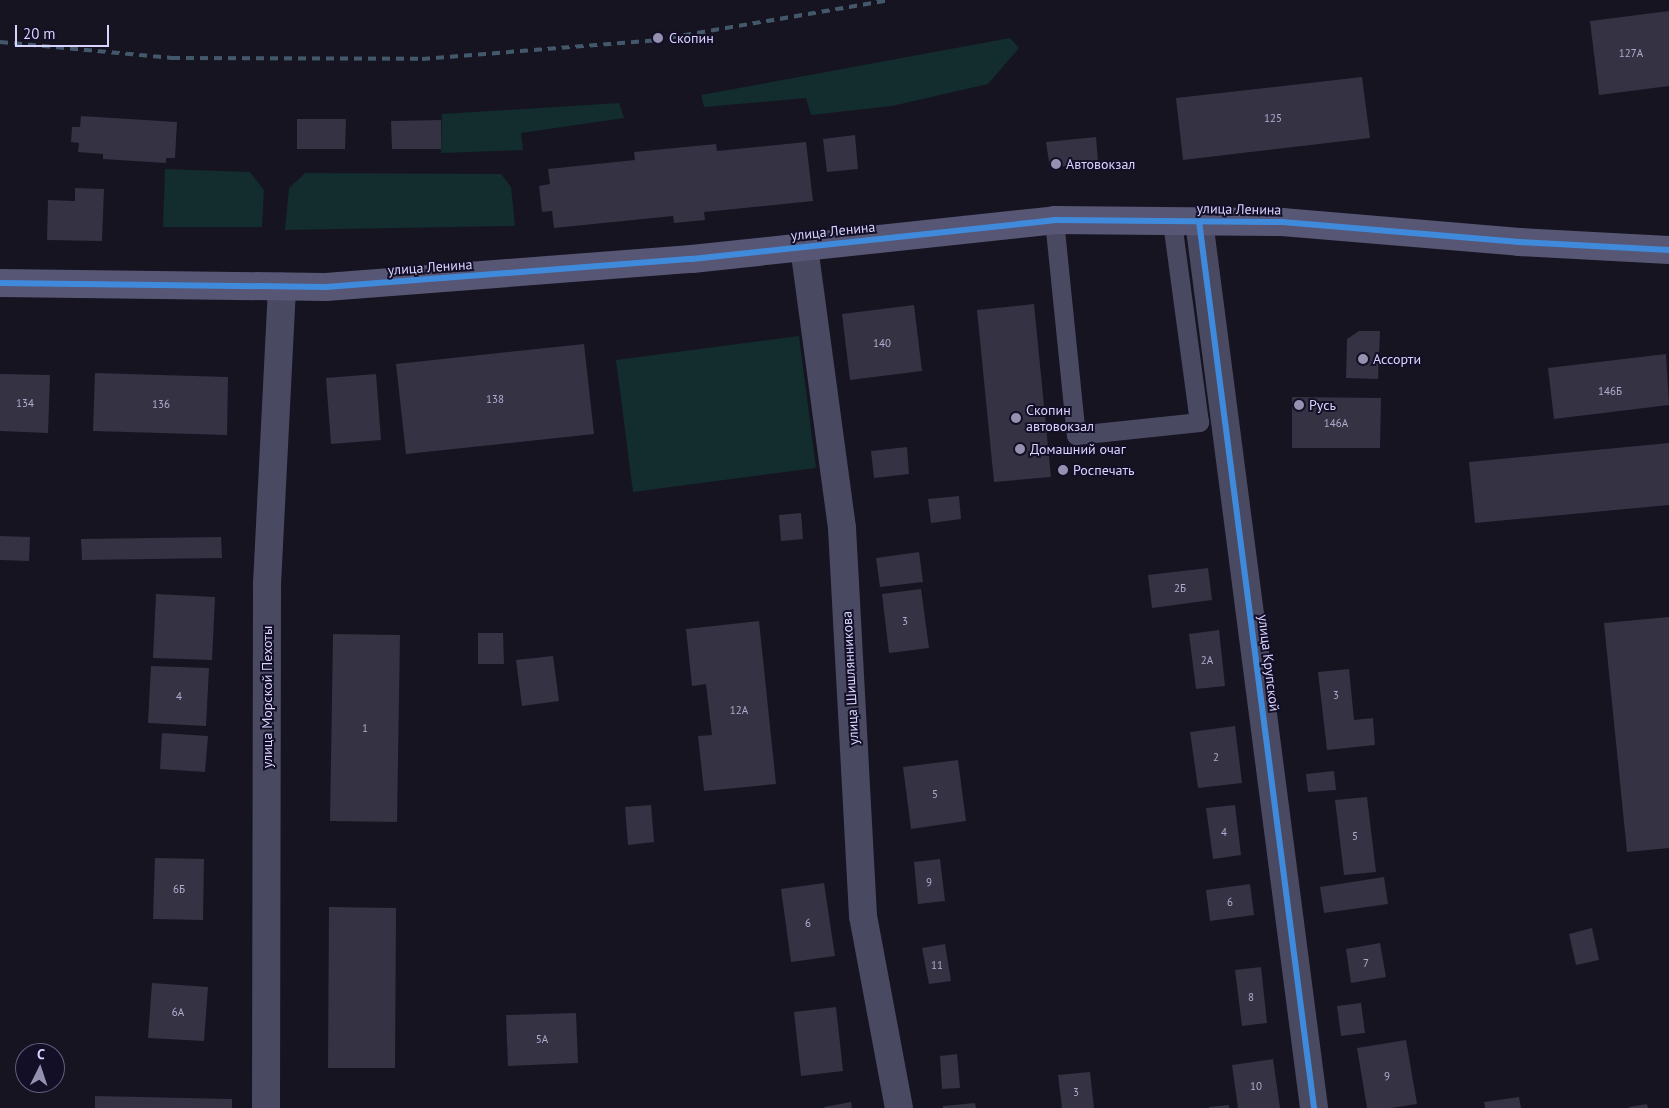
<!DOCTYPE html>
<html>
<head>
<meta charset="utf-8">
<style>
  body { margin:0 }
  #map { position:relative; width:1669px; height:1108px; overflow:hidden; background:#161421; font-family:"PT Sans",sans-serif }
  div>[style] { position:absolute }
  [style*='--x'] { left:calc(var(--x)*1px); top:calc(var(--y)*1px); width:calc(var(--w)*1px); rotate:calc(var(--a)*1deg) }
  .green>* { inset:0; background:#132c2d }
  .building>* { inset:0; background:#343243 }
  .lane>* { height:19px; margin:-9.5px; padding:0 9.5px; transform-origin:9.5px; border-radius:9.5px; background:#4a4962 }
  .street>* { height:28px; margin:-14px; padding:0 14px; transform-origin:14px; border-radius:14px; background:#4a4962 }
  .secondary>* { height:28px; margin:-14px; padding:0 14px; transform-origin:14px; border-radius:14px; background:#575674 }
  .rail>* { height:4px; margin-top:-2px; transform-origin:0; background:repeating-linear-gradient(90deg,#43596b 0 8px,transparent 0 14px) }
  .cycleway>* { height:6px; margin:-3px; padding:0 3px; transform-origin:3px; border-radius:3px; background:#408adc }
  .dots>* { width:14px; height:14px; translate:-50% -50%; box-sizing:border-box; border:2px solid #130f26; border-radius:50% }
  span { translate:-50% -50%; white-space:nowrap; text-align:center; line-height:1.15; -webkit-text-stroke:4px #130f26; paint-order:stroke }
  .number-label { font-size:11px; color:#b0acd0 }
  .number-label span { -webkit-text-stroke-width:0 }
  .poi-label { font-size:14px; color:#d9d4ff }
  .left { translate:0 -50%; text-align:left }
  .street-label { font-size:14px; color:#d9d4ff }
  .north { position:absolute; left:15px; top:1043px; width:50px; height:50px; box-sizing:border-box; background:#130f26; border:1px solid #625e7d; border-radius:50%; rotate:4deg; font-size:14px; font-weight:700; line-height:20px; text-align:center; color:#d9d4ff }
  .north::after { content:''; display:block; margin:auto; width:18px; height:22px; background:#9591b1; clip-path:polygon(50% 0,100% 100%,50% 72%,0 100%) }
  .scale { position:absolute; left:15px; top:25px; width:94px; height:22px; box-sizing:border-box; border:2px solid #d9d4ff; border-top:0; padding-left:6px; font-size:15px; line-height:18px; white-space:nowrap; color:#d9d4ff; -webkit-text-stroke:4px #130f26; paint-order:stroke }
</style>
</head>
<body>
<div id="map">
  <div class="green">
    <i style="clip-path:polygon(1010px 38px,1019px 48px,988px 84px,892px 106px,811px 115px,806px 98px,704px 107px,701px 95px)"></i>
    <i style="clip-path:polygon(619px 103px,624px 118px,521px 133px,523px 150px,441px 153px,442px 114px)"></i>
    <i style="clip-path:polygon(165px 169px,250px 172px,264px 190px,262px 227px,163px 227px)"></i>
    <i style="clip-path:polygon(305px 173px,501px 174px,511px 187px,515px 226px,285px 230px,289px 188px)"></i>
    <i style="clip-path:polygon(799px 336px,816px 468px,633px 492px,616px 360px)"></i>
  </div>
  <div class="building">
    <i style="clip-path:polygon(1669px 11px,1669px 86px,1599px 95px,1590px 21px)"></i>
    <i style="clip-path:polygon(1362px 77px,1370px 138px,1183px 160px,1176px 98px)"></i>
    <i style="clip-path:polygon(81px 116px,177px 122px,175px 158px,166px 158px,166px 163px,103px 159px,103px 154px,78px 152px,79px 143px,71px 142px,72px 127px,80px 127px)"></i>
    <i style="clip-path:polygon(297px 119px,346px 119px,345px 149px,297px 149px)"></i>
    <i style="clip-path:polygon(441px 120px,441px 149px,392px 149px,391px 121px)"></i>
    <i style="clip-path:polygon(855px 135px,858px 169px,827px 172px,823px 139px)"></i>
    <i style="clip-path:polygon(1096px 137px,1098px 162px,1050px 168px,1046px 142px)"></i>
    <i style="clip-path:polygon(806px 142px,813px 201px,704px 212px,705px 220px,674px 223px,673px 216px,554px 228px,552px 211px,542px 212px,539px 186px,550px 184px,548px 169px,635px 160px,634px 152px,716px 144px,717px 151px)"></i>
    <i style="clip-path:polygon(75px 188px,104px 189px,102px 241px,47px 240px,48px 200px,75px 201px)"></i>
    <i style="clip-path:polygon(1034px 304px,1051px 477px,994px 482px,977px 310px)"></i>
    <i style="clip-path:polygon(914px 305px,922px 371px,850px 380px,842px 314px)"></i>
    <i style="clip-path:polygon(1359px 331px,1380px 331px,1378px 379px,1346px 378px,1347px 339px)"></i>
    <i style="clip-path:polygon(584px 344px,594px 434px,406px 454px,396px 364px)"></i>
    <i style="clip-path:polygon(1666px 354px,1669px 405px,1554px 419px,1548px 368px)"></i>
    <i style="clip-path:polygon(95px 373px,228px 377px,227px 435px,93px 431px)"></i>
    <i style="clip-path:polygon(0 374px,50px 375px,48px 433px,0 431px)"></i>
    <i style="clip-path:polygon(376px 374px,381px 440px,331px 444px,326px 378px)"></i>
    <i style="clip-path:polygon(1292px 397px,1381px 398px,1380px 448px,1292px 448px)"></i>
    <i style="clip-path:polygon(1669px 443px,1669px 505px,1475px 523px,1469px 462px)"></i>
    <i style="clip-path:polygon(907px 447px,909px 474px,874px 478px,871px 451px)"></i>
    <i style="clip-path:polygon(959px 496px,961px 519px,931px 523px,928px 499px)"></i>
    <i style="clip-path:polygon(801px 513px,803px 539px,781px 541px,779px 515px)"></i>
    <i style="clip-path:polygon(0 536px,30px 537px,29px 561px,0 560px)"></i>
    <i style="clip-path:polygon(221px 537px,222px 558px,82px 560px,81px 539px)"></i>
    <i style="clip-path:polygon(919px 552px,923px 582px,880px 587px,876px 558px)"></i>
    <i style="clip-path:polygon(1208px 568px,1212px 600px,1152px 608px,1148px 575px)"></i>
    <i style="clip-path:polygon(921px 589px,929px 648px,889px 653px,882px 594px)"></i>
    <i style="clip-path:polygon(156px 594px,215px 597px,212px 660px,153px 658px)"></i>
    <i style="clip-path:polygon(1669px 617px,1669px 848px,1627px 852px,1604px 623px)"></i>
    <i style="clip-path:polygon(759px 621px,776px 784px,704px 791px,698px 736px,712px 735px,706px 684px,692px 686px,686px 629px)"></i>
    <i style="clip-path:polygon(1219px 630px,1225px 686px,1196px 689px,1189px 634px)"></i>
    <i style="clip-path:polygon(478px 633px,503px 633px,504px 664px,478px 664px)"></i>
    <i style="clip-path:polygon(333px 634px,400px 635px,397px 822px,330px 821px)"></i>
    <i style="clip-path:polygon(553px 656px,559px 701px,522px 706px,516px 660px)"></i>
    <i style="clip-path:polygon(151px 666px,209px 668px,206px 726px,148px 723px)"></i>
    <i style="clip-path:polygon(1349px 669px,1354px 720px,1373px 718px,1375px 745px,1327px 750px,1318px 672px)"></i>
    <i style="clip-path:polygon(1235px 726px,1242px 783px,1198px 788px,1190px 732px)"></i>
    <i style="clip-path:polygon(162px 733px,208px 736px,205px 772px,160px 769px)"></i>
    <i style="clip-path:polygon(958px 760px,966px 821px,911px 829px,903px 767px)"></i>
    <i style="clip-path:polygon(1334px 771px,1336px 790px,1308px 792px,1306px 774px)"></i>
    <i style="clip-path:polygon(1367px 797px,1376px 872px,1344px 875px,1335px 800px)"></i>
    <i style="clip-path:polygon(651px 805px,654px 842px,628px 845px,625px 807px)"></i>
    <i style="clip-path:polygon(1235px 805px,1241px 855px,1213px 859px,1206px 808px)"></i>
    <i style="clip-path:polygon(155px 858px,204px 859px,203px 920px,153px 919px)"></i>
    <i style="clip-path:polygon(940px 859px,945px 901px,918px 904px,914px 862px)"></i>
    <i style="clip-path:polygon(1384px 877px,1388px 904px,1324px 913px,1320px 887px)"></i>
    <i style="clip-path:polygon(824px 883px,835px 956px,791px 962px,781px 889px)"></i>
    <i style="clip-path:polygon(1250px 884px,1254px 915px,1210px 921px,1206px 890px)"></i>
    <i style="clip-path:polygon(329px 907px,396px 908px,395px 1068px,328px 1068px)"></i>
    <i style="clip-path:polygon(1592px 928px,1599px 960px,1576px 965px,1569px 934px)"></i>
    <i style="clip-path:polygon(1380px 943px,1386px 977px,1351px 983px,1346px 949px)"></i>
    <i style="clip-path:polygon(945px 944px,951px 981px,929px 984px,922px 948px)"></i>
    <i style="clip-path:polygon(1261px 967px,1267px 1023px,1242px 1026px,1235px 970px)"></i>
    <i style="clip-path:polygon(152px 983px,208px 987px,204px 1041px,148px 1038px)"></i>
    <i style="clip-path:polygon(1361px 1003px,1365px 1033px,1341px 1036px,1337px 1006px)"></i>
    <i style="clip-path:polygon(836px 1007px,843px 1071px,801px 1076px,794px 1012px)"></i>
    <i style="clip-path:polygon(576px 1013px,578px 1063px,508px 1066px,506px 1015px)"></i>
    <i style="clip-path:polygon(1406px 1040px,1417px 1104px,1391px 1108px,1367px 1108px,1357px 1048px)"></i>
    <i style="clip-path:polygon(957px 1054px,960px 1088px,942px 1089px,940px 1056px)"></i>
    <i style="clip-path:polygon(1273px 1059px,1280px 1108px,1238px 1108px,1232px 1065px)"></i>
    <i style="clip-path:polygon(1090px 1072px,1094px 1108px,1062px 1108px,1058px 1075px)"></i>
    <i style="clip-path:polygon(95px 1096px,232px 1099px,232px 1108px,95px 1108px)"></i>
    <i style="clip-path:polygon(1519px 1097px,1521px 1108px,1485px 1108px,1484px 1102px)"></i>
    <i style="clip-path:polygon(851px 1102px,852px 1108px,825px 1108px,824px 1107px)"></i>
    <i style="clip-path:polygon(975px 1103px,976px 1108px,943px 1108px,943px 1106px)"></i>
    <i style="clip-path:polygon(1647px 1104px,1648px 1108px,1629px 1108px,1629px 1107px)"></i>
    <i style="clip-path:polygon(1229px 1105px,1229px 1108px,1209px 1108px,1209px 1107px)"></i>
  </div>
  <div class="lane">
    <i style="--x:1054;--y:220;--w:216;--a:84.2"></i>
    <i style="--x:1076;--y:435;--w:124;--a:-6"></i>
    <i style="--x:1199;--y:422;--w:203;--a:-97.7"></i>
  </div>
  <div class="street">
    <i style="--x:1199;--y:221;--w:894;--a:82.61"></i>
    <i style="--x:804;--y:247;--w:284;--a:82.3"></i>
    <i style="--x:842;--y:528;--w:389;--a:86.9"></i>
    <i style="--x:863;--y:916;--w:195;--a:79.4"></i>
    <i style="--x:266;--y:1108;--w:524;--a:-89.89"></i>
    <i style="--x:267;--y:584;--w:298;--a:-87.1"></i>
  </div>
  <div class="secondary">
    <i style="--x:0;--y:283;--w:326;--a:0.7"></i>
    <i style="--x:326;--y:287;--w:367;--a:-4.4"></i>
    <i style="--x:692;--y:259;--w:364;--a:-6.1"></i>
    <i style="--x:1054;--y:220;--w:228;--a:0.5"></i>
    <i style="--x:1282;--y:222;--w:238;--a:4.8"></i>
    <i style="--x:1519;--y:242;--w:150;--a:3.1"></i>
  </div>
  <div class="rail">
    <i style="--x:0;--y:42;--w:173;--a:5.3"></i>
    <i style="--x:172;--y:58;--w:250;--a:0.2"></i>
    <i style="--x:422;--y:59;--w:235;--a:-4.6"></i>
    <i style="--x:656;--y:40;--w:236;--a:-9.7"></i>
  </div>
  <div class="cycleway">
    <i style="--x:1199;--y:221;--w:894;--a:82.61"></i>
    <i style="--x:0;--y:283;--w:326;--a:0.7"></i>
    <i style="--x:326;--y:287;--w:367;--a:-4.4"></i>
    <i style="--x:692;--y:259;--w:364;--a:-6.1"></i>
    <i style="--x:1054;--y:220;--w:228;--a:0.5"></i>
    <i style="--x:1282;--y:222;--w:238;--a:4.8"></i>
    <i style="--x:1519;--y:242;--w:150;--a:3.1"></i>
  </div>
  <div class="dots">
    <i style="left:658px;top:38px;background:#9591b1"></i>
    <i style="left:1056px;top:164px;background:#9591b1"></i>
    <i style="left:1363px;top:359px;background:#9591b1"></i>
    <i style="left:1299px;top:405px;background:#9591b1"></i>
    <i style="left:1016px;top:418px;background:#9591b1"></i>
    <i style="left:1020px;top:449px;background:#9591b1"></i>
    <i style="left:1063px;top:470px;background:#9591b1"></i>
  </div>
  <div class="number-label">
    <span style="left:1631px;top:53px">127А</span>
    <span style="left:1273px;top:118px">125</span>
    <span style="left:882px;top:343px">140</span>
    <span style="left:1610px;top:391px">146Б</span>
    <span style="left:495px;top:399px">138</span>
    <span style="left:25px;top:403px">134</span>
    <span style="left:161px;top:404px">136</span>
    <span style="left:1336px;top:423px">146А</span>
    <span style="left:1180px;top:588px">2Б</span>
    <span style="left:905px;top:621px">3</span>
    <span style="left:1207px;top:660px">2А</span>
    <span style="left:1336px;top:695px">3</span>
    <span style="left:179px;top:696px">4</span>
    <span style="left:739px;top:710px">12А</span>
    <span style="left:365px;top:728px">1</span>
    <span style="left:1216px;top:757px">2</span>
    <span style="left:935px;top:794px">5</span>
    <span style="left:1224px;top:832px">4</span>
    <span style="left:1355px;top:836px">5</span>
    <span style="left:929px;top:882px">9</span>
    <span style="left:179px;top:889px">6Б</span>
    <span style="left:1230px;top:902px">6</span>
    <span style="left:808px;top:923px">6</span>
    <span style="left:1366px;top:963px">7</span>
    <span style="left:937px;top:965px">11</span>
    <span style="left:1251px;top:997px">8</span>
    <span style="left:178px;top:1012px">6А</span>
    <span style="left:542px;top:1039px">5А</span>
    <span style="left:1387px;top:1076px">9</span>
    <span style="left:1256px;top:1086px">10</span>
    <span style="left:1076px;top:1092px">3</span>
  </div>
  <div class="poi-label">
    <span class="left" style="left:669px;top:38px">Скопин</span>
    <span class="left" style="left:1066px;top:164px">Автовокзал</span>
    <span class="left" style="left:1373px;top:359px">Ассорти</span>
    <span class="left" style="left:1309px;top:405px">Русь</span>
    <span class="left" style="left:1026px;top:418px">Скопин<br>автовокзал</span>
    <span class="left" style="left:1030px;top:449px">Домашний очаг</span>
    <span class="left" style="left:1073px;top:470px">Роспечать</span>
  </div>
  <div class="street-label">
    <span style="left:1239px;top:209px;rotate:1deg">улица Ленина</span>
    <span style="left:833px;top:231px;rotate:-6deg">улица Ленина</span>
    <span style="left:430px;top:267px;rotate:-4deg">улица Ленина</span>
    <span style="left:1269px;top:663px;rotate:83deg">улица Крупской</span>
    <span style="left:850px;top:678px;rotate:-93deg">улица Шишлянникова</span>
    <span style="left:267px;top:697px;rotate:-90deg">улица Морской Пехоты</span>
  </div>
  <div class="north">С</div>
  <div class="scale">20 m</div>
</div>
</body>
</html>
